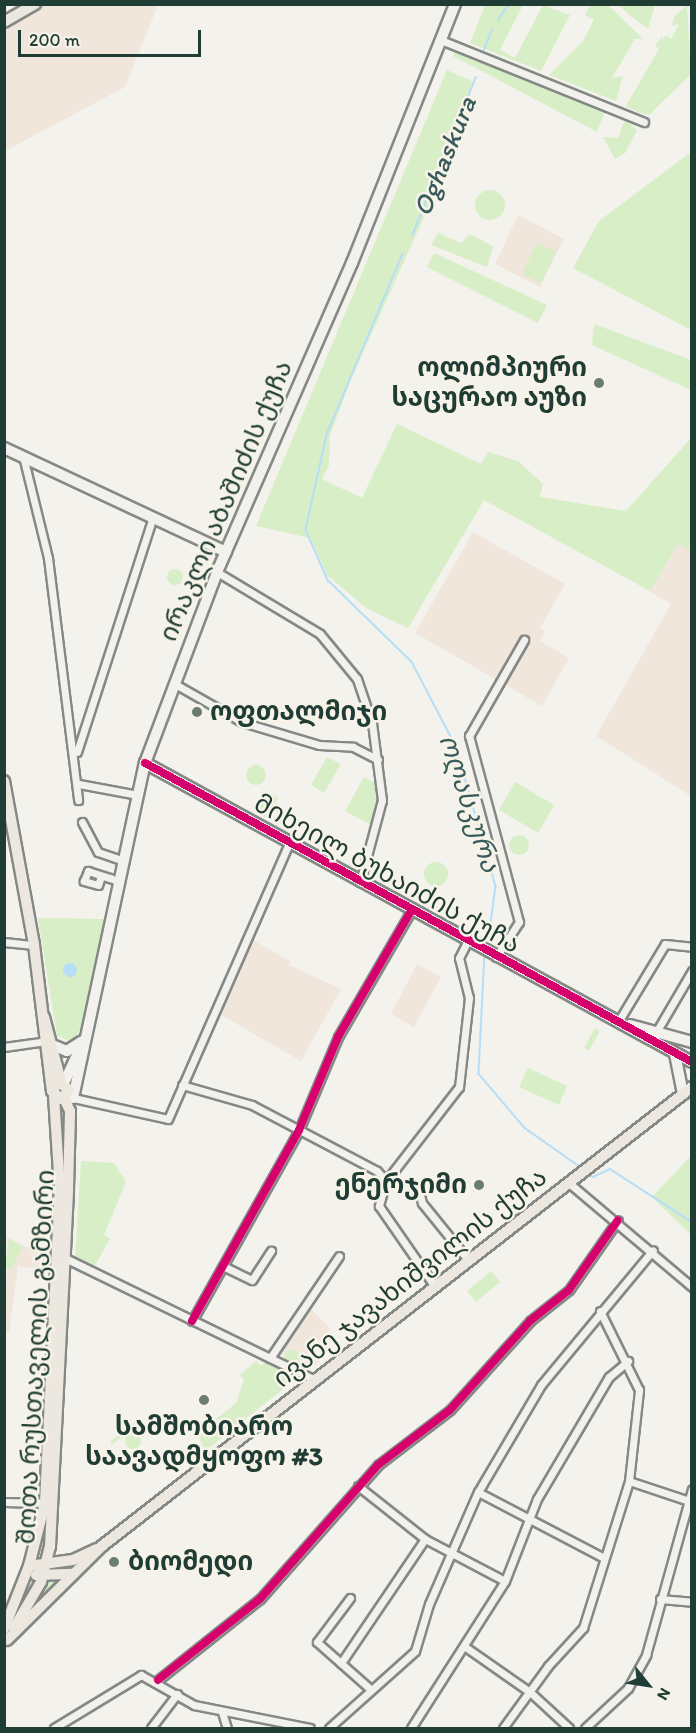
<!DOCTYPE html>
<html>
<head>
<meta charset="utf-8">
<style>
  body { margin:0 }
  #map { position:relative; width:696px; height:1733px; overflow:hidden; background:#f4f2ec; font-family:Itim,"Noto Sans Georgian",sans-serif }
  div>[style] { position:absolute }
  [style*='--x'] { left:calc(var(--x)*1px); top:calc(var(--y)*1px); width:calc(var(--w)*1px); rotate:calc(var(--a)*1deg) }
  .built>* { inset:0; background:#f0e6dc }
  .green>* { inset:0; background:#d8eec6 }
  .round { border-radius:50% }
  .water>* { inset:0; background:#b6def6 }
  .stream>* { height:1.5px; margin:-0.75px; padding:0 0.75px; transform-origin:0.75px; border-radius:0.75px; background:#b6def6 }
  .roads { filter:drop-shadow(2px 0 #848985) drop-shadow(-2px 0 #848985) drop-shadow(0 2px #848985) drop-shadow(0 -2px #848985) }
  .street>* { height:7px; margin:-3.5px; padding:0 3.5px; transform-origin:3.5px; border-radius:3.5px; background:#f2f1ed }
  .secondary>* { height:10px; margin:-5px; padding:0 5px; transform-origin:5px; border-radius:5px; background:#f2f1ed }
  .primary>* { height:10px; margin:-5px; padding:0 5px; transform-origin:5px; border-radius:5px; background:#ede8df }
  .cycleway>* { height:8px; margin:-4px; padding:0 4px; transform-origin:4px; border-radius:4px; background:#d6006c }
  .dots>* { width:16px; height:16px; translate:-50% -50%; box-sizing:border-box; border:3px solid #f7f3e8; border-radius:50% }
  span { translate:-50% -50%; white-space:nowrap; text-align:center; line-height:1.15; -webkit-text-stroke:5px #f7f3e8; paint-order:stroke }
  .poi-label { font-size:26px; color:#1f3d34; font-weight:700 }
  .right { translate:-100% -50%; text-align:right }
  .left { translate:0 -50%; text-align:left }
  .street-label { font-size:26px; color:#1f3d34 }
  .water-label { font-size:27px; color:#385b5c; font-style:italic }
  .frame { position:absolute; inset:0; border:6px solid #1f3d34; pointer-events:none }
  .north { position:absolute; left:618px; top:1655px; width:60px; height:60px; -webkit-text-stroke:4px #f7f3e8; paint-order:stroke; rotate:120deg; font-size:16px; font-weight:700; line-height:24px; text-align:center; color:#1f3d34 }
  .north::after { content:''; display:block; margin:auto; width:21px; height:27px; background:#1f3d34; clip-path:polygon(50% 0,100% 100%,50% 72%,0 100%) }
  .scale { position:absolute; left:18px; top:30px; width:183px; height:27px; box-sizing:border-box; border:3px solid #1f3d34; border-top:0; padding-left:8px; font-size:18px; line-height:21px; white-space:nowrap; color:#1f3d34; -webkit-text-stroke:4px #f7f3e8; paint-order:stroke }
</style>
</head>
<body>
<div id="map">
  <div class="built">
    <i style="clip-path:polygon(35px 5px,158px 5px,125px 87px,5px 151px,5px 22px)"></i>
    <i style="clip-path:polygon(518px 215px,564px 239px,540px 287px,495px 264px)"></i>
    <i style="clip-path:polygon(473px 532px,565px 584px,540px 628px,545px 632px,540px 641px,569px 658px,542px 706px,415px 633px)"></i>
    <i style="clip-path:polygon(677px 543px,691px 551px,691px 796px,596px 736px,671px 604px,649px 591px)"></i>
    <i style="clip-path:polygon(251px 939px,290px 961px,289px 965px,341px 989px,301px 1061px,216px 1012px)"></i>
    <i style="clip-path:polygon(417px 964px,441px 977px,414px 1027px,391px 1014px)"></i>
    <i style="clip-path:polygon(7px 1237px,26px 1247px,46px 1248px,46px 1270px,18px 1266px,9px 1333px,5px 1333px)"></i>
    <i style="clip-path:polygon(309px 1307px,331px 1329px,313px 1347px,320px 1361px,307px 1371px,279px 1352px)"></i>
  </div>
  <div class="green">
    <i style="clip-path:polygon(485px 5px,523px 5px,500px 50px,515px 58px,543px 5px,570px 15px,541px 71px,470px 43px)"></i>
    <i style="clip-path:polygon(590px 5px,608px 5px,643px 39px,635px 39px,612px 78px,623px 76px,616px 101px,549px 75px,583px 41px,594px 20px,585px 15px)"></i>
    <i style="clip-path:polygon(619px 5px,655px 5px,648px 29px,628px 14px)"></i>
    <i style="clip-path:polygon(687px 5px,691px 74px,649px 115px,640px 113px,626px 106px,659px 49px,655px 46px,663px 35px,662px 41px,666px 35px,671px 39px,679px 24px,671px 26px,675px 16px)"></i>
    <i style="clip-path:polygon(454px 52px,605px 112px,597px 132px,453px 56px)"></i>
    <i style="clip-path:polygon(447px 70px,472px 81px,466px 124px,352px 377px,330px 435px,329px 465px,322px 479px,362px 498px,397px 424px,481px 464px,488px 452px,518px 461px,543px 484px,540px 497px,626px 511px,691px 438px,691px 551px,678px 544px,650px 591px,484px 500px,408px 628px,366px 608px,327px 575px,310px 538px,256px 526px)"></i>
    <i style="clip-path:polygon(625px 120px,637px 130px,625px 153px,615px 159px,603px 137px,618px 138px)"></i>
    <i style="clip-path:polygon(691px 152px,691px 330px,573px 268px,599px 221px)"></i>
    <i class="round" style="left:475px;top:190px;width:30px;height:30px"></i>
    <i style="clip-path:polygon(438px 233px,461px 243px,469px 234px,493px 246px,487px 267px,431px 245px)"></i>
    <i style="clip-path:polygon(537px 243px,556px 252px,541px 283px,522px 274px)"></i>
    <i style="clip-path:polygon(434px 253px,547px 305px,538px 323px,427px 267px)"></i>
    <i style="clip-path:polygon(594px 324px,691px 360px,691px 390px,592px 345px)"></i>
    <i class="round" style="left:167px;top:569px;width:16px;height:16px"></i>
    <i style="clip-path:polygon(327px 757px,341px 764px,324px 793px,311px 785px)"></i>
    <i class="round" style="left:246px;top:765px;width:20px;height:20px"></i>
    <i style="clip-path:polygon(364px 777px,375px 783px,377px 794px,371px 825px,345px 811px)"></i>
    <i style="clip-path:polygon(515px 782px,554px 805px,538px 833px,499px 810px)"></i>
    <i style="clip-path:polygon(265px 790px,278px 798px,267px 818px,258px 813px)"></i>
    <i class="round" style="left:509px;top:835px;width:20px;height:20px"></i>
    <i class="round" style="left:424px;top:862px;width:24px;height:24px"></i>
    <i style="clip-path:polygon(38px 918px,104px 919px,81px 1029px,72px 1042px,57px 1036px)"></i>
    <i style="clip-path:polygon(595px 1028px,600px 1031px,589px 1051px,584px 1048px)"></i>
    <i style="clip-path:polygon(528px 1068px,567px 1086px,559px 1105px,519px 1087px)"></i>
    <i style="clip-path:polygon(691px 1156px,691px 1235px,652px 1197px)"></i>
    <i style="clip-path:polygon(81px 1161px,114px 1163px,126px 1182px,104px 1235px,110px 1239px,94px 1267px,75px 1258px)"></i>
    <i style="clip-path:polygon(9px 1239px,23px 1247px,11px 1270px,5px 1267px)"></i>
    <i style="clip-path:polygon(491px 1271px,500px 1282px,476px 1302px,467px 1291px)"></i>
    <i class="round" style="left:284px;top:1350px;width:16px;height:16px"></i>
    <i style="clip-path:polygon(256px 1361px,261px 1366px,266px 1361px,296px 1379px,205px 1451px,198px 1434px,236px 1403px,244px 1380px,240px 1375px)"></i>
    <i style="clip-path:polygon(138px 1420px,141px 1424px,111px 1445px,111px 1441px)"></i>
    <i class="round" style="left:125px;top:1433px;width:16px;height:16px"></i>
    <i style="clip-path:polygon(44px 1582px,59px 1582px,24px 1619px)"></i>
  </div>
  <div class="water">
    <i class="round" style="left:63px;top:963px;width:14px;height:14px"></i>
  </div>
  <div class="stream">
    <i style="--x:498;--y:20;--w:19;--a:-55"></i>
    <i style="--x:484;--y:50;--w:22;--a:-69"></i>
    <i style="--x:412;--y:236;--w:171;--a:-68.1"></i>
    <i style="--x:403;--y:254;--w:196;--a:112.8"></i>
    <i style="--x:327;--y:435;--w:97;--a:102.5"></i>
    <i style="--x:306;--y:530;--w:55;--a:66.3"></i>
    <i style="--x:328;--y:580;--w:117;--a:44.3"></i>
    <i style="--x:412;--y:662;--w:95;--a:62.4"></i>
    <i style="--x:456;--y:746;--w:146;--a:74.1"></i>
    <i style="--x:496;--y:886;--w:61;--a:97.6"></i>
    <i style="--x:485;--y:954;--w:120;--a:92.9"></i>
    <i style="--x:479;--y:1074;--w:71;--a:49.6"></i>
    <i style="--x:525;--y:1128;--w:70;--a:35.1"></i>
    <i style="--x:588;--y:1173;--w:6;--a:39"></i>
    <i style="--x:593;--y:1177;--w:19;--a:-25"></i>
    <i style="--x:610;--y:1169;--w:98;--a:32.9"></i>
  </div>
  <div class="roads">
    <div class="street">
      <i style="--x:441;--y:40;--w:219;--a:22"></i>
      <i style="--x:23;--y:456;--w:105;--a:76.2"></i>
      <i style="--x:48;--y:558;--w:244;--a:82.9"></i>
      <i style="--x:217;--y:572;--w:120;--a:31"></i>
      <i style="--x:320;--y:634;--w:58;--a:50.6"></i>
      <i style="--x:357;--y:679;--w:46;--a:71.2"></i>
      <i style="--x:372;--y:723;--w:78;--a:82.6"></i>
      <i style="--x:382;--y:800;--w:85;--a:105"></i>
      <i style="--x:175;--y:684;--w:77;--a:29.6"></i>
      <i style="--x:242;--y:722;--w:80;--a:16.6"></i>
      <i style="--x:319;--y:745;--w:34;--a:3"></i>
      <i style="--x:353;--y:747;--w:28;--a:27"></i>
      <i style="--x:77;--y:752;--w:247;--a:-72.1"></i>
      <i style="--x:79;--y:784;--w:60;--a:10.6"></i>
      <i style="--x:82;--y:822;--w:34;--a:62"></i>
      <i style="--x:98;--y:852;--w:28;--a:19"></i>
      <i style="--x:101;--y:876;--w:9;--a:108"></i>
      <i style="--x:98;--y:885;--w:15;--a:-164"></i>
      <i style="--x:84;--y:881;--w:11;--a:-68"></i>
      <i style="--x:88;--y:871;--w:23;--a:18"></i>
      <i style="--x:110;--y:878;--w:11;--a:22"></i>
      <i style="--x:4;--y:942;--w:30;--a:6"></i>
      <i style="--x:496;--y:957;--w:42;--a:-56.7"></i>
      <i style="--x:519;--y:922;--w:193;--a:-105"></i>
      <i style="--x:469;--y:736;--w:111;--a:-60.2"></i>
      <i style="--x:618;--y:1022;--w:91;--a:-58.9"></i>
      <i style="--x:665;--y:944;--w:27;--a:6"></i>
      <i style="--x:655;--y:1034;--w:73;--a:-59.6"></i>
      <i style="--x:4;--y:1047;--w:37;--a:-8"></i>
      <i style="--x:182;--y:1085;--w:73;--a:15.9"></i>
      <i style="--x:252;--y:1105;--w:141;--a:27.8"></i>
      <i style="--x:377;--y:1171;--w:13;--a:48"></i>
      <i style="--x:386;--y:1181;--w:26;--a:106"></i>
      <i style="--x:379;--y:1206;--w:98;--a:55.3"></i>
      <i style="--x:69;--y:1097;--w:101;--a:12.5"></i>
      <i style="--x:168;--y:1119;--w:301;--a:-66.3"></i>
      <i style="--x:386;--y:1181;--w:119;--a:-52.2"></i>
      <i style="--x:459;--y:1087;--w:90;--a:-83.6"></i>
      <i style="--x:469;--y:998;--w:41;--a:-104"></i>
      <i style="--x:459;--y:958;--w:18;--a:-63"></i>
      <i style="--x:569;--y:1183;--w:161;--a:40.2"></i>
      <i style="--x:418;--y:1186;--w:17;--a:77"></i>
      <i style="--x:422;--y:1203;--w:75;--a:51"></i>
      <i style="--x:65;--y:1258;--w:278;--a:26"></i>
      <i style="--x:223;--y:1266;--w:32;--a:26"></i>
      <i style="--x:252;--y:1280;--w:35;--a:-57"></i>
      <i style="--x:192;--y:1321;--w:219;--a:-60.7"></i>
      <i style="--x:299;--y:1130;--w:101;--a:-67.2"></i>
      <i style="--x:338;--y:1037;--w:146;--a:-59.9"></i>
      <i style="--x:270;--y:1358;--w:123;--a:-55.9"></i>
      <i style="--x:629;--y:1481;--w:63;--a:18.4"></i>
      <i style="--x:358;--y:1486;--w:85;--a:38.3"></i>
      <i style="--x:425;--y:1539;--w:90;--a:27.7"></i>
      <i style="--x:478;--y:1492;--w:142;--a:27.6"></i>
      <i style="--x:4;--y:1502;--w:41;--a:1.4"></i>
      <i style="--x:350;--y:1598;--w:55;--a:126.9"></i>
      <i style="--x:317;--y:1642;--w:69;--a:41.5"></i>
      <i style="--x:660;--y:1599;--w:32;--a:5"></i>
      <i style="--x:464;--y:1646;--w:80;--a:34.9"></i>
      <i style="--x:530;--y:1692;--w:53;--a:42.7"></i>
      <i style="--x:341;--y:1663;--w:150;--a:-55.9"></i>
      <i style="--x:158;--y:1680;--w:130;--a:-38.5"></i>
      <i style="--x:260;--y:1599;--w:179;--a:-48.6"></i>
      <i style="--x:378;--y:1465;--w:91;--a:-37.4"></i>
      <i style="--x:450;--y:1410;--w:120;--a:-48"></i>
      <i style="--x:530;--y:1321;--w:50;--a:-38.5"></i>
      <i style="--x:569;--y:1290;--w:85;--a:-55"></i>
      <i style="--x:222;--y:1712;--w:17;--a:73"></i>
      <i style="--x:54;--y:1728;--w:102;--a:-31.3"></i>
      <i style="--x:141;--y:1675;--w:61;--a:29.5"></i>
      <i style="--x:194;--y:1705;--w:118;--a:11.2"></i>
      <i style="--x:151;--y:1728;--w:43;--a:-52.6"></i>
      <i style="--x:329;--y:1728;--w:115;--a:-41.8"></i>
      <i style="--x:415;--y:1651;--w:49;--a:-73.4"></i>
      <i style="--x:429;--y:1604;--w:122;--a:-66.4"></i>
      <i style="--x:478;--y:1492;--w:124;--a:-59.5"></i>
      <i style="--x:541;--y:1385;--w:175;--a:-50.3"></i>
      <i style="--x:411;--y:1728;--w:174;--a:-57.4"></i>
      <i style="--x:505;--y:1581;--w:88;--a:-68.7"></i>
      <i style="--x:537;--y:1499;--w:142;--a:-59.5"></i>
      <i style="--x:609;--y:1377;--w:25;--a:-40"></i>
      <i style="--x:503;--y:1728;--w:77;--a:-54"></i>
      <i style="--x:548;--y:1666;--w:52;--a:-47.4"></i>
      <i style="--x:583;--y:1628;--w:154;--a:-72.6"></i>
      <i style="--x:629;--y:1481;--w:92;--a:-83.7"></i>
      <i style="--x:639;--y:1390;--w:88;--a:-116.3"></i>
      <i style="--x:585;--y:1728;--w:59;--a:-42.9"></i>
      <i style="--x:628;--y:1688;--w:38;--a:-61"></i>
      <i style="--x:646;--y:1655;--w:172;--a:-74.5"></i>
    </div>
    <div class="secondary">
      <i style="--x:4;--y:448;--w:245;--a:25.1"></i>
      <i style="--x:145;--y:763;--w:623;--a:28.66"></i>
      <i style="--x:630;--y:1025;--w:64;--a:15.3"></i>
      <i style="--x:55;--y:1046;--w:13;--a:23"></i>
      <i style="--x:67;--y:1051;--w:17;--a:-33"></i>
      <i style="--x:675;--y:1054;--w:41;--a:78.7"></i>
      <i style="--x:64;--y:1083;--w:47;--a:-65.1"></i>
      <i style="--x:73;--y:1098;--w:343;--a:-77.9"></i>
      <i style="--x:145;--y:763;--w:204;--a:-69.3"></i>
      <i style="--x:217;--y:572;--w:337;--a:-66.4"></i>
      <i style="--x:352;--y:263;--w:279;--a:-68.3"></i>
    </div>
    <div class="primary">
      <i style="--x:4;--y:22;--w:36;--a:-30"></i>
      <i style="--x:4;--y:781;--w:167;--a:79.6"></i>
      <i style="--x:34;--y:945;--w:147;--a:83"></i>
      <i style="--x:52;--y:1091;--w:12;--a:42"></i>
      <i style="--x:61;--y:1099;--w:12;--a:-48"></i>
      <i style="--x:69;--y:1090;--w:13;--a:-141"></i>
      <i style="--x:59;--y:1082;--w:11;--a:128"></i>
      <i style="--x:44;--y:1017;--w:67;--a:75.3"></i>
      <i style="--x:29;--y:1566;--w:44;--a:-7.8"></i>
      <i style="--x:73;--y:1560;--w:26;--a:-25"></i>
      <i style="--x:36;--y:1575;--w:38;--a:-2"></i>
      <i style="--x:14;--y:1628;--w:53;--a:-59.6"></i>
      <i style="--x:41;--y:1582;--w:36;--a:-76"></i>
      <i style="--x:50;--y:1547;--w:358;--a:-87.1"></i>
      <i style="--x:68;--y:1189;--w:78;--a:-88.5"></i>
      <i style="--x:70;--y:1111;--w:14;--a:-115"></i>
      <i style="--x:4;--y:1629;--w:68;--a:-68.4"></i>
      <i style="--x:29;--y:1566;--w:65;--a:-75.7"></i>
      <i style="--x:45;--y:1503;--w:314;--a:-87.3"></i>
      <i style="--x:60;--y:1189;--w:93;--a:-93.7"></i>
      <i style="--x:7;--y:1640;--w:134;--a:-44.7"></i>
      <i style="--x:102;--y:1546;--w:748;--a:-37.88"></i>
    </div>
  </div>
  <div class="cycleway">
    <i style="--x:145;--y:763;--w:623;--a:28.66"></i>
    <i style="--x:192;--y:1321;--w:219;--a:-60.7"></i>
    <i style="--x:299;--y:1130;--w:101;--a:-67.2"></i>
    <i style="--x:338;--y:1037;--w:146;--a:-59.9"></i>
    <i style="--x:158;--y:1680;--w:130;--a:-38.5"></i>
    <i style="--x:260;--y:1599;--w:179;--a:-48.6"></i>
    <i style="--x:378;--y:1465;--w:91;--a:-37.4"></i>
    <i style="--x:450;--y:1410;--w:120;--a:-48"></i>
    <i style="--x:530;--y:1321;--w:50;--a:-38.5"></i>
    <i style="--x:569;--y:1290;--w:85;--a:-55"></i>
  </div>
  <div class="dots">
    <i style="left:599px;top:383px;background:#6a7c74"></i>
    <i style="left:197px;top:712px;background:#6a7c74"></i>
    <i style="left:479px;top:1185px;background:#6a7c74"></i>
    <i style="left:204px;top:1400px;background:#6a7c74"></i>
    <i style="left:114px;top:1562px;background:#6a7c74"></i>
  </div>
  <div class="poi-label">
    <span class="right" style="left:587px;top:383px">ოლიმპიური<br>საცურაო აუზი</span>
    <span class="left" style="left:210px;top:712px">ოფთალმიჯი</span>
    <span class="right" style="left:467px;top:1185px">ენერჯიმი</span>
    <span style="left:204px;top:1442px">სამშობიარო<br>საავადმყოფო #3</span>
    <span class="left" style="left:128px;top:1562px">ბიომედი</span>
  </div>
  <div class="street-label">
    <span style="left:226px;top:501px;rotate:-67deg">ირაკლი აბაშიძის ქუჩა</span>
    <span style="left:387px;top:874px;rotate:29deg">მიხეილ ბუხაიძის ქუჩა</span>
    <span style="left:410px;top:1278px;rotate:-38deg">ივანე ჯავახიშვილის ქუჩა</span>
    <span style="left:36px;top:1357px;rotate:-87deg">შოთა რუსთაველის გამზირი</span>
  </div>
  <div class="water-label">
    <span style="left:444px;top:156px;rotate:-68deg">Oghaskura</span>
    <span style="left:470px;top:803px;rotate:72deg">ოღასკურა</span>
  </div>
  <div class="frame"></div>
  <div class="north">N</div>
  <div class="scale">200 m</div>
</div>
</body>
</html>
